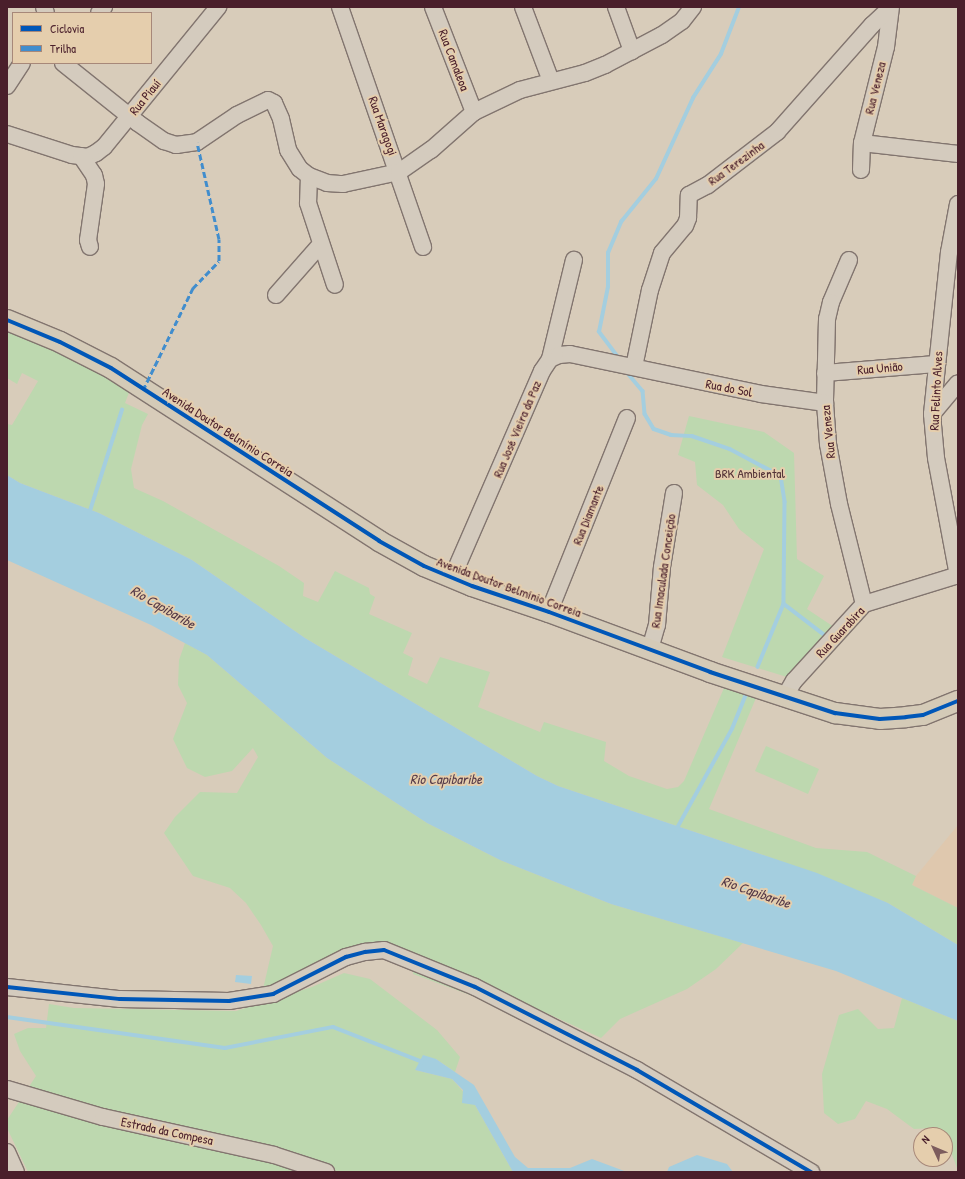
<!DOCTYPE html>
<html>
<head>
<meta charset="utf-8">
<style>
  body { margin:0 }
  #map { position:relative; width:965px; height:1179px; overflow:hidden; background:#d8ccba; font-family:"Patrick Hand",sans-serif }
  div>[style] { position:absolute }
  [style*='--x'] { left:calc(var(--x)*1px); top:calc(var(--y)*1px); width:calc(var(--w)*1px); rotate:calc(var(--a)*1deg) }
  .built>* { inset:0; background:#dfc8ae }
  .green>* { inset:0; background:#bdd8af }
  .water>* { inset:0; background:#a4cedf }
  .stream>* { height:3.5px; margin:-1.75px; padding:0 1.75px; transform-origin:1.75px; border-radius:1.75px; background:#a4cedf }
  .roads { filter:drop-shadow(1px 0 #82756f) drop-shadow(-1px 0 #82756f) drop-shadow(0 1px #82756f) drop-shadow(0 -1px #82756f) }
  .minor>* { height:16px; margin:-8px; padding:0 8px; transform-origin:8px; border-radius:8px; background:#d4cbbe }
  .major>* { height:20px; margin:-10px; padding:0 10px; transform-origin:10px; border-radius:10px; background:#d4cab7 }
  .quiet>* { height:3px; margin-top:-1.5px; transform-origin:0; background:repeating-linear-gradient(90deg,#418dcd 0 6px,transparent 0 9px) }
  .cycleway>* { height:4px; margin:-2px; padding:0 2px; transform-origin:2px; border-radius:2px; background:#0057b8 }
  span { translate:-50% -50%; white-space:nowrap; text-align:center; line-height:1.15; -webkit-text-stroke:4px #e5cead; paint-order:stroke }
  .street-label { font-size:13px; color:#4a1f2b }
  .park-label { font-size:13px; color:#533237 }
  .water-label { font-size:14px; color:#543948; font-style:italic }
  .frame { position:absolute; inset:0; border:8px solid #4a1f2b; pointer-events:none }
  .legend { position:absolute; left:12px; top:12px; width:140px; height:52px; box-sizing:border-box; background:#e5cead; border:1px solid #a78879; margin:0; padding:5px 7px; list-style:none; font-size:12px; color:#4a1f2b }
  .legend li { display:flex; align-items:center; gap:8px; height:20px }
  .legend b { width:20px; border:1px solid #a78879 }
  .north { position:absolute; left:913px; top:1127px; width:40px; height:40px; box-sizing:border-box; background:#e5cead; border:1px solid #a78879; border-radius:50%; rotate:314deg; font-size:11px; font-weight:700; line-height:16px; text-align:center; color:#4a1f2b }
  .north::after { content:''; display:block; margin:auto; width:14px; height:18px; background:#7c5c5d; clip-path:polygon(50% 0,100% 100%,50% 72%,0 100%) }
</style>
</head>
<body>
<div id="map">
  <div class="built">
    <i style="clip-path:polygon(958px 825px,958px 908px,912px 885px,916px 876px)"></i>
  </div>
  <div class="green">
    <i style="clip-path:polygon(7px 328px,63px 347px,130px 390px,125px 403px,148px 414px,142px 425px,131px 469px,134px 488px,163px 501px,279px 566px,304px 583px,303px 596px,318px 602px,335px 571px,369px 588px,370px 594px,375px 597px,369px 614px,412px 633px,403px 653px,413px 658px,408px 675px,427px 684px,440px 657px,490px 672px,478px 707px,540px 732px,544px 722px,606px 742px,604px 761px,629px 776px,667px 789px,678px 787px,684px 781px,724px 688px,756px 698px,709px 809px,816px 848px,867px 852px,916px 876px,912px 885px,958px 908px,958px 945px,888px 903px,769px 857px,558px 786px,537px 776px,305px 638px,192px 560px,99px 513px,20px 483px,7px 475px,7px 424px,12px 425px,38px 381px,22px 373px,17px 384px,7px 378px)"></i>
    <i style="clip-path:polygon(689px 416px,764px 432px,794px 453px,797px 559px,824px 576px,807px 609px,834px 627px,790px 678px,722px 657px,764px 549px,739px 529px,723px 505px,697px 485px,695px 462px,678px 455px)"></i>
    <i style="clip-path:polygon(185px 643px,207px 655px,327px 758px,427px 823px,500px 860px,611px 904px,743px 943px,716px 969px,687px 989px,620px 1019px,601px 1038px,522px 1002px,489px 1002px,413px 974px,413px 957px,356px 948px,263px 989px,273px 946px,261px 925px,246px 903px,230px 888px,193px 876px,164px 833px,175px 817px,200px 792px,237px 793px,258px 757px,253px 748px,232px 771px,205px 777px,187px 768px,173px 739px,187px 703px,178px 685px,179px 660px)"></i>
    <i style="clip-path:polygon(766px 746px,819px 769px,808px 794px,755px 771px)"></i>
    <i style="clip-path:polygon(344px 973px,370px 979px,437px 1030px,460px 1057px,455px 1072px,436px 1059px,415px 1070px,452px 1079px,475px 1105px,513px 1172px,28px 1172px,7px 1128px,7px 1120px,36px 1076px,20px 1051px,14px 1034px,28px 1028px,46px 1028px,49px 1004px,74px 1008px,236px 1011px,312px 987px)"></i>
    <i style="clip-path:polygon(902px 998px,958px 1021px,958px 1171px,945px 1135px,940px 1135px,933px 1128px,914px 1129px,887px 1109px,866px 1101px,855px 1119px,838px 1124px,824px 1113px,822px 1074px,839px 1015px,858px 1009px,878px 1029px,894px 1028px)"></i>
  </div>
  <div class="water">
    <i style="clip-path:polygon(7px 475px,20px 483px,99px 513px,192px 560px,305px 638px,537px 776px,558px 786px,817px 873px,888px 903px,958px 945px,958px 1021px,836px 971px,611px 904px,500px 860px,427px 823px,327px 758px,207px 655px,151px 625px,7px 560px)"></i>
    <i style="clip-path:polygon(236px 975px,252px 976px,251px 984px,235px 982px)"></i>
    <i style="clip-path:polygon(423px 1055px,436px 1059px,474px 1085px,515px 1157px,528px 1168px,570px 1168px,592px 1159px,627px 1172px,513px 1172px,475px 1105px,462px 1103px,463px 1090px,452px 1079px,415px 1070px)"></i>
    <i style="clip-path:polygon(697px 1155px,727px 1164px,733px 1172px,667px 1172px,669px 1167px)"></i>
  </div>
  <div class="stream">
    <i style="--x:620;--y:360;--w:35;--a:-127"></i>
    <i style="--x:599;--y:332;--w:46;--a:-78.7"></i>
    <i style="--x:608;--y:287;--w:34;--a:-90"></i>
    <i style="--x:608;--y:253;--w:34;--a:-67"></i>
    <i style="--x:621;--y:222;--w:55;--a:-50.9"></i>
    <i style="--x:656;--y:179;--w:89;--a:-65.4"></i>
    <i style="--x:693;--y:98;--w:52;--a:-57.5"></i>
    <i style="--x:721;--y:54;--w:50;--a:-69"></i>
    <i style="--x:626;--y:371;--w:26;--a:50"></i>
    <i style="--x:643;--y:391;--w:23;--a:85"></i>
    <i style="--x:645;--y:414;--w:17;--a:59"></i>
    <i style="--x:654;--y:429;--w:18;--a:19"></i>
    <i style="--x:671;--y:435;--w:21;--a:3"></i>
    <i style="--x:692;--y:436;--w:40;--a:18.9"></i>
    <i style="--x:730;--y:449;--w:58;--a:27.9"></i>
    <i style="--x:781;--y:476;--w:26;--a:81"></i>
    <i style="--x:785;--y:502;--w:102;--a:90.6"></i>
    <i style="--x:784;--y:604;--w:68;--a:112.4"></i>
    <i style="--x:89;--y:514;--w:109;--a:-72.4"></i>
    <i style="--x:784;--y:604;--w:53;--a:37.3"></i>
    <i style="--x:676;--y:830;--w:115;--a:-61"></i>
    <i style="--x:732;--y:729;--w:38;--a:-68"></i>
    <i style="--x:7;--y:1017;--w:220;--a:8.1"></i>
    <i style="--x:225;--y:1048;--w:110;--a:-11"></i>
    <i style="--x:333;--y:1027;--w:97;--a:21.3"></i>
  </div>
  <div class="roads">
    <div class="minor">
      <i style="--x:44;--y:7;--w:6;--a:72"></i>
      <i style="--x:340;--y:7;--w:254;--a:70.9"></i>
      <i style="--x:433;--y:7;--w:113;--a:68.7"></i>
      <i style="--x:523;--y:7;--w:79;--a:69.3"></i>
      <i style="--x:616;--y:7;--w:47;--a:70"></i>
      <i style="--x:99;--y:13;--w:8;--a:-50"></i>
      <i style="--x:63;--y:63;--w:96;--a:38.7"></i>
      <i style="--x:138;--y:123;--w:32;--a:35"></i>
      <i style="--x:164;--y:141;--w:13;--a:18"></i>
      <i style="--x:176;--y:145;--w:21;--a:-8"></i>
      <i style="--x:197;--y:142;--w:48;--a:-34"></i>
      <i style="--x:237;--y:115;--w:34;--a:-26"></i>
      <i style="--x:268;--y:100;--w:7;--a:27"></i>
      <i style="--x:274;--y:103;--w:17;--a:66"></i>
      <i style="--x:281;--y:119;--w:32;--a:77"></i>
      <i style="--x:288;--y:150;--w:22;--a:58"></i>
      <i style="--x:300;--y:169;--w:11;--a:38"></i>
      <i style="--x:309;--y:176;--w:27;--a:92"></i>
      <i style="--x:308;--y:203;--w:86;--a:71.8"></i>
      <i style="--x:7;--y:86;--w:27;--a:-57"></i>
      <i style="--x:7;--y:134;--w:68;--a:17.9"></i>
      <i style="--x:72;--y:155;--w:16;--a:7"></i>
      <i style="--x:88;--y:157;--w:9;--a:-27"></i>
      <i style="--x:96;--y:153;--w:10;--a:-37"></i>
      <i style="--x:104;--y:147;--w:181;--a:-50.8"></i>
      <i style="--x:862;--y:143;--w:97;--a:6.5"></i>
      <i style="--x:81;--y:156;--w:23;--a:56"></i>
      <i style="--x:94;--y:175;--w:9;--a:77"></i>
      <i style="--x:96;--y:184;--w:57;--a:98.1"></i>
      <i style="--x:88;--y:240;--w:7;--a:74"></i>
      <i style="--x:861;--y:170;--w:27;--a:-88"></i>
      <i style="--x:862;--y:143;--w:99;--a:-76"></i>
      <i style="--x:886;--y:47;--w:40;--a:-82.9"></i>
      <i style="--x:309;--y:176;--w:19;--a:21"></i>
      <i style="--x:327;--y:183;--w:16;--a:4"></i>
      <i style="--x:343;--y:184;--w:57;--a:-12.1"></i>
      <i style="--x:399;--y:172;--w:39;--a:-35"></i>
      <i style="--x:431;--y:150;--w:57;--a:-41.5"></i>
      <i style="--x:474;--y:112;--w:51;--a:-25.6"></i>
      <i style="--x:520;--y:90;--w:67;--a:-14.7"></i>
      <i style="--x:585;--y:73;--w:22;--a:-22"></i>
      <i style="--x:605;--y:65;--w:64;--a:-27.8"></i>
      <i style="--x:662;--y:35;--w:24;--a:-35"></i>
      <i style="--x:682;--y:21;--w:18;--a:-52"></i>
      <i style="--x:958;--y:204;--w:49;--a:100.6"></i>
      <i style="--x:949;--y:252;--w:163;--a:96"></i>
      <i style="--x:932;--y:414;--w:44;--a:84.8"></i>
      <i style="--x:936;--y:458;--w:120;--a:79.4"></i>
      <i style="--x:849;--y:260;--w:46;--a:113.2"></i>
      <i style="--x:831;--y:302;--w:17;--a:103"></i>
      <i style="--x:827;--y:319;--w:84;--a:91.4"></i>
      <i style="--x:825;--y:403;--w:41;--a:85.8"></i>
      <i style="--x:828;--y:444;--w:61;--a:79.6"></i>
      <i style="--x:839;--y:504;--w:103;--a:76"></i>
      <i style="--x:276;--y:295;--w:68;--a:-48.6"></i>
      <i style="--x:550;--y:359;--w:102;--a:-76.4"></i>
      <i style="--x:634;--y:367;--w:79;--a:-78.3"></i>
      <i style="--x:650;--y:290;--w:39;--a:-72"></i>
      <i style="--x:662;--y:253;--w:35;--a:-50"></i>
      <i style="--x:685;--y:226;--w:9;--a:-69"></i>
      <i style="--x:688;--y:218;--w:23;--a:-88"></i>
      <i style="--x:689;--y:195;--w:21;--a:-28"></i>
      <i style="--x:708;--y:185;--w:87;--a:-37.5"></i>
      <i style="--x:777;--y:132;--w:143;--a:-48.4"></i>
      <i style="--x:872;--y:25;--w:23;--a:-43"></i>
      <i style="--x:825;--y:373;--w:111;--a:-4.6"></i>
      <i style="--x:932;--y:414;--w:40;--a:-50"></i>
      <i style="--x:452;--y:578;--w:226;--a:-66.5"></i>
      <i style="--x:542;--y:371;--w:14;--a:-56"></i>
      <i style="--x:550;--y:359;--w:10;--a:-24"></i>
      <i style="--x:559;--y:355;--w:11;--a:-5"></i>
      <i style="--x:570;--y:354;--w:195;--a:11.8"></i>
      <i style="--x:761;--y:394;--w:65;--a:8"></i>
      <i style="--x:549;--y:612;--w:209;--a:-68.1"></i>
      <i style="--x:650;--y:649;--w:25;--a:-74"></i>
      <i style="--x:657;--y:625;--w:58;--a:-85.1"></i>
      <i style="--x:662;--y:567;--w:75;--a:-80.8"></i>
      <i style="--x:784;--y:698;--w:20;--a:-60"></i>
      <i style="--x:794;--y:681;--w:104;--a:-47.7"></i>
      <i style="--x:864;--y:604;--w:98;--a:-17.1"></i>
      <i style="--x:7;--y:987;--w:114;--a:6.1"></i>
      <i style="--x:120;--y:999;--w:109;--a:1.1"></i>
      <i style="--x:229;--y:1001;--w:45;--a:-9"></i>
      <i style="--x:273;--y:994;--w:82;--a:-26.9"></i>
      <i style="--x:346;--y:957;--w:20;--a:-15"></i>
      <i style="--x:365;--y:952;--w:19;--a:-6"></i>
      <i style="--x:384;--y:950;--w:98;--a:22.1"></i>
      <i style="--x:475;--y:987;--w:182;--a:27.1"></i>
      <i style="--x:637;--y:1070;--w:202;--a:30.4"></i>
      <i style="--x:7;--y:1089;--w:100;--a:16.3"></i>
      <i style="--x:103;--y:1117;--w:175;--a:12.5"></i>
      <i style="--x:274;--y:1155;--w:55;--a:18.1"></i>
      <i style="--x:7;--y:1152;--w:22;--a:66"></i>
    </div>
    <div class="major">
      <i style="--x:7;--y:320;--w:57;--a:22.5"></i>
      <i style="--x:60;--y:342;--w:57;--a:27"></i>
      <i style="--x:111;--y:368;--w:319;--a:32.8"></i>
      <i style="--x:379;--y:541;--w:51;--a:29.1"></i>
      <i style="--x:424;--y:566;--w:52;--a:22.6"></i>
      <i style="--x:472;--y:586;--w:81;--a:18.7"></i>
      <i style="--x:549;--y:612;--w:172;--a:20.4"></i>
      <i style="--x:710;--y:672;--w:132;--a:18.2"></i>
      <i style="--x:835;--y:713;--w:45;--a:7.6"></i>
      <i style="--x:880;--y:719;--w:26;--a:-4"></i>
      <i style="--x:906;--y:717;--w:17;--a:-7"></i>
      <i style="--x:923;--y:715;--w:38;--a:-22"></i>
    </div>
  </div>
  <div class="quiet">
    <i style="--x:143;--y:390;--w:114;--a:-63.9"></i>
    <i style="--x:193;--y:288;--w:37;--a:-46"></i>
    <i style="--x:219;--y:261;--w:22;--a:-90"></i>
    <i style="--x:219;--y:239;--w:99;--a:-102.8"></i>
  </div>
  <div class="cycleway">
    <i style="--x:7;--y:320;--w:57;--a:22.5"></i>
    <i style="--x:60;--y:342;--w:57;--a:27"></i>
    <i style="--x:111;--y:368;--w:319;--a:32.8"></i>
    <i style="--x:379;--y:541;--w:51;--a:29.1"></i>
    <i style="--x:424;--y:566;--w:52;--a:22.6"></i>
    <i style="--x:472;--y:586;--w:81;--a:18.7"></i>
    <i style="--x:549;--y:612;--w:172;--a:20.4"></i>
    <i style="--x:710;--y:672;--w:132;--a:18.2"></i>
    <i style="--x:835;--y:713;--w:45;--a:7.6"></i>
    <i style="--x:880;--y:719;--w:26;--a:-4"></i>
    <i style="--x:906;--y:717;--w:17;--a:-7"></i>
    <i style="--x:923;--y:715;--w:38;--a:-22"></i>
    <i style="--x:7;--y:987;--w:114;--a:6.1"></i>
    <i style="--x:120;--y:999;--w:109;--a:1.1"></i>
    <i style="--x:229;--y:1001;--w:45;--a:-9"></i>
    <i style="--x:273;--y:994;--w:82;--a:-26.9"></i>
    <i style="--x:346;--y:957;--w:20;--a:-15"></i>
    <i style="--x:365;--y:952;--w:19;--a:-6"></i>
    <i style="--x:384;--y:950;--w:98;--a:22.1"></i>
    <i style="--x:475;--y:987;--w:182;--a:27.1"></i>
    <i style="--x:637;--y:1070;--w:202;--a:30.4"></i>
  </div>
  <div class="street-label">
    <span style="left:454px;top:60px;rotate:69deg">Rua Camaleoa</span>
    <span style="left:875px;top:88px;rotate:-76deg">Rua Veneza</span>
    <span style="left:145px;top:97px;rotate:-51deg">Rua Piauí</span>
    <span style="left:383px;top:126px;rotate:70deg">Rua Maragogi</span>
    <span style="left:736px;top:163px;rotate:-36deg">Rua Terezinha</span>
    <span style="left:880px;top:368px;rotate:-5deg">Rua União</span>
    <span style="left:729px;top:388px;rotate:11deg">Rua do Sol</span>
    <span style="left:936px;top:391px;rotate:-87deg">Rua Felinto Alves</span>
    <span style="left:517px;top:429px;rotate:-67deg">Rua José Vieira da Paz</span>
    <span style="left:228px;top:432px;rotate:33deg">Avenida Doutor Belmínio Correia</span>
    <span style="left:828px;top:432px;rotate:-96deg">Rua Veneza</span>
    <span style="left:588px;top:515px;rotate:-68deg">Rua Diamante</span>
    <span style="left:663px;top:571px;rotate:-82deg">Rua Imaculada Conceição</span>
    <span style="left:509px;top:587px;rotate:20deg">Avenida Doutor Belmínio Correia</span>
    <span style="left:840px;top:632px;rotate:-47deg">Rua Guarabira</span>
    <span style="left:167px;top:1131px;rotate:12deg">Estrada da Compesa</span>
  </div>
  <div class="park-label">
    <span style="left:750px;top:473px">BRK Ambiental</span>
  </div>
  <div class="water-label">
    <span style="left:163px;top:607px;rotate:30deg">Rio Capibaribe</span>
    <span style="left:446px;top:779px">Rio Capibaribe</span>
    <span style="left:756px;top:892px;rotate:19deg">Rio Capibaribe</span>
  </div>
  <div class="frame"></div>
  <ul class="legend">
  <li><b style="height:5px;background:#0057b8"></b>Ciclovia</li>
  <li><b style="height:5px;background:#418dcd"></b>Trilha</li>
  </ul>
  <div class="north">N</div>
</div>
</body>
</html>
